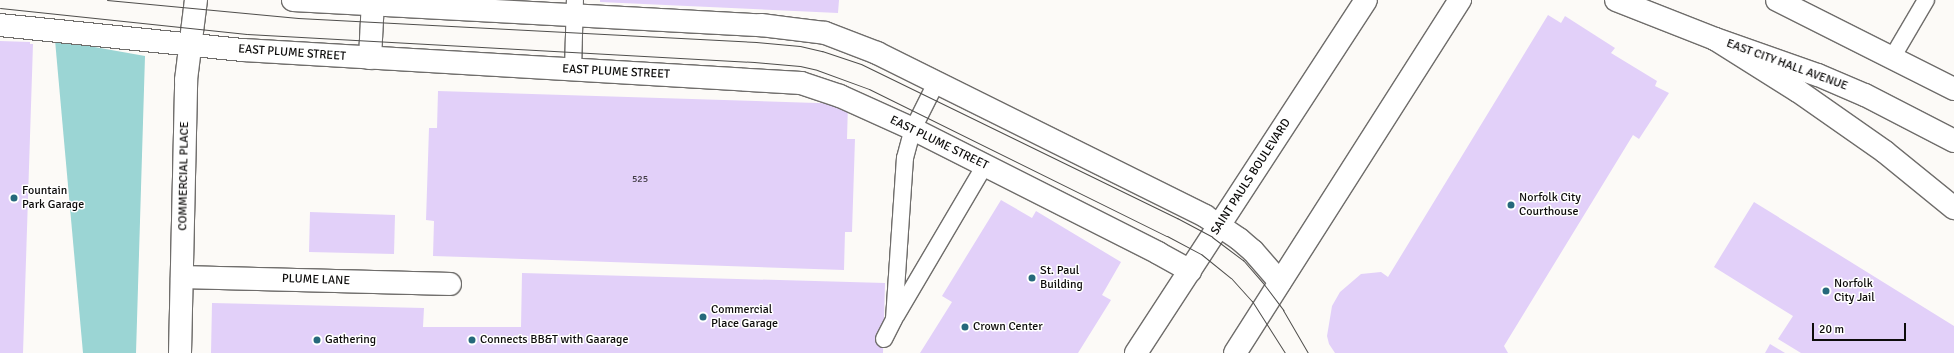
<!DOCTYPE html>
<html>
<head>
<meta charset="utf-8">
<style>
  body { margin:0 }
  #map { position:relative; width:1954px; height:353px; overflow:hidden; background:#fcfaf7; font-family:Signika,sans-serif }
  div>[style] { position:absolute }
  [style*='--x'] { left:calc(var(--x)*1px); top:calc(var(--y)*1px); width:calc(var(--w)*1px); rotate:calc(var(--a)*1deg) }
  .water>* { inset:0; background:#9bd5d4 }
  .building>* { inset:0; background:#e2d0f9 }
  .roads { filter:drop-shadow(1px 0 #6f6d6b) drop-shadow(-1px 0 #6f6d6b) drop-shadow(0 1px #6f6d6b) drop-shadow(0 -1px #6f6d6b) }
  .lane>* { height:16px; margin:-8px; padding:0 8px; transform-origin:8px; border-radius:8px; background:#fff }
  .street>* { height:22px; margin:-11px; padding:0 11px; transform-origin:11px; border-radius:11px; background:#fff }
  .secondary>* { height:22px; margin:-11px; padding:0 11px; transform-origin:11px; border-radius:11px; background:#fff }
  .primary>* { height:22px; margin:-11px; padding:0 11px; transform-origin:11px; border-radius:11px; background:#fff }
  .highway>* { height:22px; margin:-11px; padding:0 11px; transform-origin:11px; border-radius:11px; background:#fff }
  .tram>* { height:1px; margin:-0.5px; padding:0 0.5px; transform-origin:0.5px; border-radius:0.5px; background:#4f4e4c }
  .dots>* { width:11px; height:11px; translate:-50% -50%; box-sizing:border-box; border:2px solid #fff; border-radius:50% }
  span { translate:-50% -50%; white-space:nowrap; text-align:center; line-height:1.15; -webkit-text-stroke:3px #fff; paint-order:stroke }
  .number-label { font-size:10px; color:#423d46 }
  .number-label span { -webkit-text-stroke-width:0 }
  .street-label { font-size:12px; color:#0d0c0b }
  .poi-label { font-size:12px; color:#0d0c0b }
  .left { translate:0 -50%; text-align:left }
  .scale { position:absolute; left:1812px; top:323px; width:94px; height:18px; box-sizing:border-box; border:2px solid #0d0c0b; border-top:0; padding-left:5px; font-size:12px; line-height:14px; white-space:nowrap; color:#0d0c0b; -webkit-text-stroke:3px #fff; paint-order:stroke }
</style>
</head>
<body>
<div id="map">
  <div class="water">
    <i style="clip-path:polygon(55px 40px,145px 56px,136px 353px,83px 353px)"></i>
  </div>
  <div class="building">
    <i style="clip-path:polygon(600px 0,839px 0,838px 13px,600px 2px)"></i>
    <i style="clip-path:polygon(1548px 15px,1561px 23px,1565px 16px,1615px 48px,1611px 53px,1657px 81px,1655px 86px,1669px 93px,1639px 139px,1633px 135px,1504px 346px,1508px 353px,1335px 353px,1329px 344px,1327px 336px,1332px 306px,1340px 292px,1361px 274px,1381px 272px,1388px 277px)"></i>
    <i style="clip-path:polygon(0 41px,30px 42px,30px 44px,33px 44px,23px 353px,0 353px)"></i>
    <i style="clip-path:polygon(438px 91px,848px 104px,847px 139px,855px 139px,852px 232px,845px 232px,844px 270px,433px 256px,434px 221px,426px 220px,429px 128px,437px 128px)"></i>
    <i style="clip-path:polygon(1001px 200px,1032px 218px,1036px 211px,1121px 262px,1102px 295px,1111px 300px,1078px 353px,920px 353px,952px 302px,942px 296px)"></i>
    <i style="clip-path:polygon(1754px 202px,1954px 326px,1954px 353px,1801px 353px,1778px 339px,1793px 316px,1714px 267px)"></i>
    <i style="clip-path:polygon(310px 212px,395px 215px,394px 254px,309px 252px)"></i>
    <i style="clip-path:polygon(522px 273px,885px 283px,883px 353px,211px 353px,212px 303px,424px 308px,423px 327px,521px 327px)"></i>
    <i style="clip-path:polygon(1770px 344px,1785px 353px,1765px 353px)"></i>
  </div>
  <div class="roads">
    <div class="lane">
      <i style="--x:1892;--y:58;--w:67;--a:-59.6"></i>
      <i style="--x:573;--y:70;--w:70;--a:-88.4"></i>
      <i style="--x:896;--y:316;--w:175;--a:-59.5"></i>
      <i style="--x:884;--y:339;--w:22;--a:-63"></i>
      <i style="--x:894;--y:319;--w:161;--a:-86.1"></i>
      <i style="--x:905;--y:158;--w:30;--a:-75"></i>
      <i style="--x:913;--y:129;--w:51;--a:-63.4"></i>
    </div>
    <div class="street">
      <i style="--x:370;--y:58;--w:58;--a:-87"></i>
      <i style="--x:182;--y:277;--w:268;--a:1.5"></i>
      <i style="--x:180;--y:353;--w:273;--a:-88.7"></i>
      <i style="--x:186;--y:80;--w:81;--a:-82.9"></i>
    </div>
    <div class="secondary">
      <i style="--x:293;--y:0;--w:469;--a:3.1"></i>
      <i style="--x:761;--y:25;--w:64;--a:7.1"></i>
      <i style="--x:825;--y:33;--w:56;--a:21"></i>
      <i style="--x:877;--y:53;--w:366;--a:26.4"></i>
      <i style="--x:1205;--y:216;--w:41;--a:34.1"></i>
      <i style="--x:1239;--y:239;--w:18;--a:41"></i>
      <i style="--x:1253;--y:251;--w:41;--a:48.9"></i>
      <i style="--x:1616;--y:0;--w:106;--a:21.5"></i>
      <i style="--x:1715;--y:39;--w:109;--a:19.3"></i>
      <i style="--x:1818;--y:75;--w:51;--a:23.1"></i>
      <i style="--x:1865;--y:95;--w:100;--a:27.3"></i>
      <i style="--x:1777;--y:0;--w:198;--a:26.7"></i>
      <i style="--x:0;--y:25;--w:244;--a:5.9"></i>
      <i style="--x:243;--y:50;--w:559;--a:3.38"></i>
      <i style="--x:801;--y:83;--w:41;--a:18.4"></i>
      <i style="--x:840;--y:96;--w:80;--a:24.3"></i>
      <i style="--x:913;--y:129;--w:275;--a:26.8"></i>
      <i style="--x:1158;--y:253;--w:37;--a:29"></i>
    </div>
    <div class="primary">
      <i style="--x:1136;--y:353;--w:421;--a:-56.9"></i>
      <i style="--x:1235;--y:353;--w:419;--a:-57.5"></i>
    </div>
    <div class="highway">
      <i style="--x:1715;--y:39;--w:98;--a:32.1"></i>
      <i style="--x:1798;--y:91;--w:106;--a:35"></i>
      <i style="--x:1885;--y:152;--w:89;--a:39.1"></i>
    </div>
  </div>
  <div class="tram">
    <i style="--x:107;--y:0;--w:192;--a:5.4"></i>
    <i style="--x:298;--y:18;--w:459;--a:3"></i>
    <i style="--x:756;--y:42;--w:44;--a:5.2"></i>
    <i style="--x:800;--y:46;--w:23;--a:13"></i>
    <i style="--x:822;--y:51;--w:41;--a:18.4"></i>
    <i style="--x:861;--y:64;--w:352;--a:26"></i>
    <i style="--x:1177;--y:218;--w:40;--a:28"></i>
    <i style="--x:1212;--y:237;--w:39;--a:37"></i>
    <i style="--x:1243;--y:260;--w:30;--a:49"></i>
    <i style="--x:1263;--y:283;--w:34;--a:53"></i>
    <i style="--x:1283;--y:310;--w:50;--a:59.8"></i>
    <i style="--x:0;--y:8;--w:248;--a:6"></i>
    <i style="--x:247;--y:34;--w:508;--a:3.16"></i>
    <i style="--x:754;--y:62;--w:46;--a:5"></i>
    <i style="--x:800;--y:66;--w:17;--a:13"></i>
    <i style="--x:817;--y:70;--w:55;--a:20.1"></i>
    <i style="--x:869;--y:89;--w:332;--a:26.3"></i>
    <i style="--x:1167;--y:236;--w:38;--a:28"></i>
    <i style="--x:1201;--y:254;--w:38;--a:39"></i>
    <i style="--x:1231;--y:278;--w:31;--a:48"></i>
    <i style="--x:1252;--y:301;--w:62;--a:57.6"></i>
  </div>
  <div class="dots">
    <i style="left:14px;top:198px;background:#26697b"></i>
    <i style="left:1511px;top:205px;background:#26697b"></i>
    <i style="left:1032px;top:278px;background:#26697b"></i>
    <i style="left:1826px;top:291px;background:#26697b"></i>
    <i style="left:703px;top:317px;background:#26697b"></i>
    <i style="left:965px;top:327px;background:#26697b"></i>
    <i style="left:317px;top:340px;background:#26697b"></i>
    <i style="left:472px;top:340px;background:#26697b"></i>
  </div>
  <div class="number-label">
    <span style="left:640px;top:180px">525</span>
  </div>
  <div class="street-label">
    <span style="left:292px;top:53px;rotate:4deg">EAST PLUME STREET</span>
    <span style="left:1787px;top:65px;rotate:20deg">EAST CITY HALL AVENUE</span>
    <span style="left:616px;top:72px;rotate:3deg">EAST PLUME STREET</span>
    <span style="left:939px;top:143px;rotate:26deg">EAST PLUME STREET</span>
    <span style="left:184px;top:176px;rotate:-89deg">COMMERCIAL PLACE</span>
    <span style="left:1251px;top:177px;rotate:-57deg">SAINT PAULS BOULEVARD</span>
    <span style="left:316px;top:280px;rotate:2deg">PLUME LANE</span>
  </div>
  <div class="poi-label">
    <span class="left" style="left:22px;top:198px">Fountain<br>Park Garage</span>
    <span class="left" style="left:1519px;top:205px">Norfolk City<br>Courthouse</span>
    <span class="left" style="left:1040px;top:278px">St. Paul<br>Building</span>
    <span class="left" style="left:1834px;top:291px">Norfolk<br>City Jail</span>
    <span class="left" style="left:711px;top:317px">Commercial<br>Place Garage</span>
    <span class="left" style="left:973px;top:327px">Crown Center</span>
    <span class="left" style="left:325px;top:340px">Gathering</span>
    <span class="left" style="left:480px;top:340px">Connects BB&amp;T with Gaarage</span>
  </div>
  <div class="scale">20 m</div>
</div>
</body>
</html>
